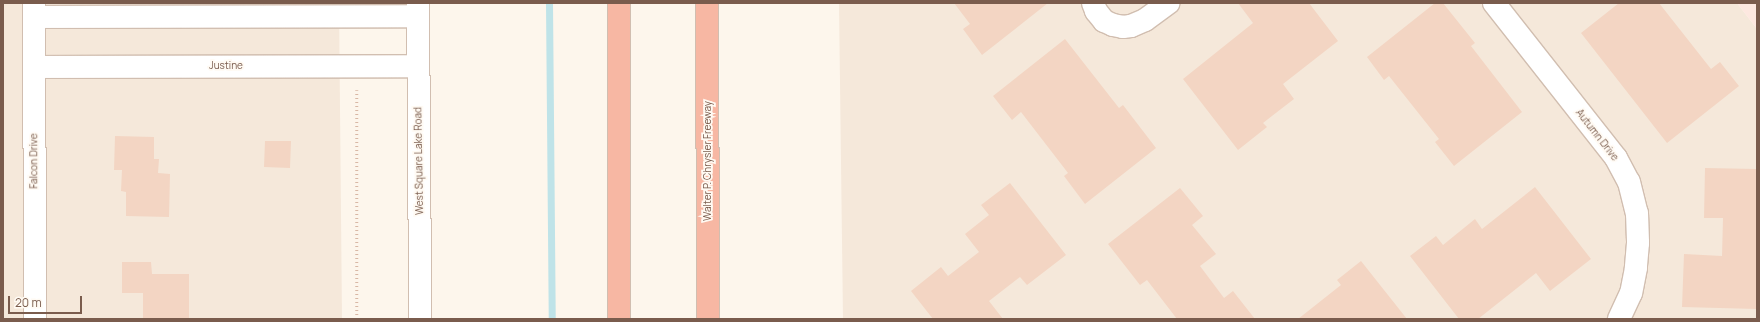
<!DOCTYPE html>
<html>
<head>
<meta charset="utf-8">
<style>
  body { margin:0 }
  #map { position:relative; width:1760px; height:322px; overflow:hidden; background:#fdf6ec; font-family:Manrope,sans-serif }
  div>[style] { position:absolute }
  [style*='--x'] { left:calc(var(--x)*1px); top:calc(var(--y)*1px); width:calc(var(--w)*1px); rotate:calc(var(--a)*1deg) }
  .residential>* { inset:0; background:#f5e8da }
  .commercial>* { inset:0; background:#fde8e0 }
  .stream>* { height:7px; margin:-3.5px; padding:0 3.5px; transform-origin:3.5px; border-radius:3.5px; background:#bfe3e8 }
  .building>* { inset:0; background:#f3d5c3 }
  .path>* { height:2.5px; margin-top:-1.25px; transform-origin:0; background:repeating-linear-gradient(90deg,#d9b8a5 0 1px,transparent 0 4px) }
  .roads { filter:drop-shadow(1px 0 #d1beb0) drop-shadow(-1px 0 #d1beb0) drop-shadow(0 1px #d1beb0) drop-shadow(0 -1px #d1beb0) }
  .minor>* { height:22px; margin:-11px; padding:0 11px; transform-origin:11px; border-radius:11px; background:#fff }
  .secondary>* { height:22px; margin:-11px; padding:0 11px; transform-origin:11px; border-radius:11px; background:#fff }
  .motorway>* { height:22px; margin:-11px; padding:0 11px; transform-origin:11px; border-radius:11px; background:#f7b7a3 }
  span { translate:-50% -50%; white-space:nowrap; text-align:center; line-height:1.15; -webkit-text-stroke:3.5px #fffaf3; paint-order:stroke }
  .street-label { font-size:10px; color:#7a5c4d }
  .frame { position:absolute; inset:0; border:4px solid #7a5c4d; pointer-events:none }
  .scale { position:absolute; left:8px; top:296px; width:74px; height:18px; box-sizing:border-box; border:2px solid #7a5c4d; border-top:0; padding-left:5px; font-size:12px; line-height:14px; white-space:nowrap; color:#7a5c4d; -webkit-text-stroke:3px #fffaf3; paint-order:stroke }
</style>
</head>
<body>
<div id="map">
  <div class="residential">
    <i style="clip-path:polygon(3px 3px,339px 3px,342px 319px,3px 319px)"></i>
    <i style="clip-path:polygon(839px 3px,1737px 3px,1757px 29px,1757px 319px,843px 319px)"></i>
  </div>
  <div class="commercial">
    <i style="clip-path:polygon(1737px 3px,1757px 3px,1757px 29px)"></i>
  </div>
  <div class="stream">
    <i style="--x:549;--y:3;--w:316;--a:89.5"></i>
  </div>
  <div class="building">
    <i style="clip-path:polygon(954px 3px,1048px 3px,982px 55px,963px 29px,970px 24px)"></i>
    <i style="clip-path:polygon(1238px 3px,1309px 3px,1338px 41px,1283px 84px,1294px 99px,1263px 123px,1267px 127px,1238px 150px,1183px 79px,1253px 23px)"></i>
    <i style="clip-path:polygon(1435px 3px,1443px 3px,1475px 43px,1471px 46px,1522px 112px,1454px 166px,1435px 142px,1439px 139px,1389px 76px,1384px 80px,1367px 57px)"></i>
    <i style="clip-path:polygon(1619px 3px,1659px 3px,1711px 69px,1720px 62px,1739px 86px,1667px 143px,1581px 33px)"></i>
    <i style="clip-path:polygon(1065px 39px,1119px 108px,1123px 105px,1156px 148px,1085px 204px,1064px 176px,1068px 173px,1021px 112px,1012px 120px,993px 96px)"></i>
    <i style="clip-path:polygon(115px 136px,154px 137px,154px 159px,159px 159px,158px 173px,170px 174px,169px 217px,126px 216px,126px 192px,121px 191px,122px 170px,114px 170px)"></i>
    <i style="clip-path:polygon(265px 141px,291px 141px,290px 168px,264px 167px)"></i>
    <i style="clip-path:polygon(1705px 168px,1757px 169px,1757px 309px,1682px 307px,1684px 254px,1722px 256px,1723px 218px,1704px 218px)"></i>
    <i style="clip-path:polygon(1010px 183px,1066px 255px,1027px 285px,1020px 277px,989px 301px,1003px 319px,933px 319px,911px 291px,941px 267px,948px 276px,979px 252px,965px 234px,989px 215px,981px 205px)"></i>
    <i style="clip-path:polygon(1535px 187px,1591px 259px,1550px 291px,1536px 273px,1478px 319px,1459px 319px,1410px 256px,1436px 236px,1443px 245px,1475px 219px,1482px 229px)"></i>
    <i style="clip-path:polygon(1180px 188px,1203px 216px,1192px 225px,1216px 254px,1200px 266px,1224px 298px,1233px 291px,1255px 319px,1177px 319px,1147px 280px,1140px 285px,1108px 244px)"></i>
    <i style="clip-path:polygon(1361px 261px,1407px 319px,1298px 319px,1341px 285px,1337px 280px)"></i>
    <i style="clip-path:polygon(122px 262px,151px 262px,152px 274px,189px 274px,189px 319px,143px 319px,143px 293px,122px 293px)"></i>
  </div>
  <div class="path">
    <i style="--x:357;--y:90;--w:229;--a:90"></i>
  </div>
  <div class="roads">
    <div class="minor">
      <i style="--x:34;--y:3;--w:316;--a:89.8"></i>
      <i style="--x:1093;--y:3;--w:9;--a:69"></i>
      <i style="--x:1096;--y:11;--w:13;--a:51"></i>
      <i style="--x:1104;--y:21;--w:10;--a:24"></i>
      <i style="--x:1113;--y:25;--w:10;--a:11"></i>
      <i style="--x:1123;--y:27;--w:8;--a:-7"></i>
      <i style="--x:1131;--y:26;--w:15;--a:-23"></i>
      <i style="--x:1145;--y:20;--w:29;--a:-36"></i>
      <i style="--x:1494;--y:3;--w:197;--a:51.8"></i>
      <i style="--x:1616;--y:158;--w:27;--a:62"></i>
      <i style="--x:1629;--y:182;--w:32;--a:76"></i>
      <i style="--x:1637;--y:213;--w:30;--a:88"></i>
      <i style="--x:1638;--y:243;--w:25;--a:95"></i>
      <i style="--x:1636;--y:268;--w:25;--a:101"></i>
      <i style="--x:1631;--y:293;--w:29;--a:115"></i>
      <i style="--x:34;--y:17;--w:384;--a:-0.1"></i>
      <i style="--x:34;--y:67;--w:384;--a:-0.1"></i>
    </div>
    <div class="secondary">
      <i style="--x:418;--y:3;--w:316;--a:89.6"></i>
    </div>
    <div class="motorway">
      <i style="--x:619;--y:3;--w:316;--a:90"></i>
      <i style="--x:707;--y:3;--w:316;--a:89.8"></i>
    </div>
  </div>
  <div class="street-label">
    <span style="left:226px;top:66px">Justine</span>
    <span style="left:1597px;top:135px;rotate:52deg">Autumn Drive</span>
    <span style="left:34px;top:161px;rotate:-90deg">Falcon Drive</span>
    <span style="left:419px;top:161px;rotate:-91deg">West Square Lake Road</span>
    <span style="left:708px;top:161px;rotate:-90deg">Walter P. Chrysler Freeway</span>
  </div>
  <div class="frame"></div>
  <div class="scale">20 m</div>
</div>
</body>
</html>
